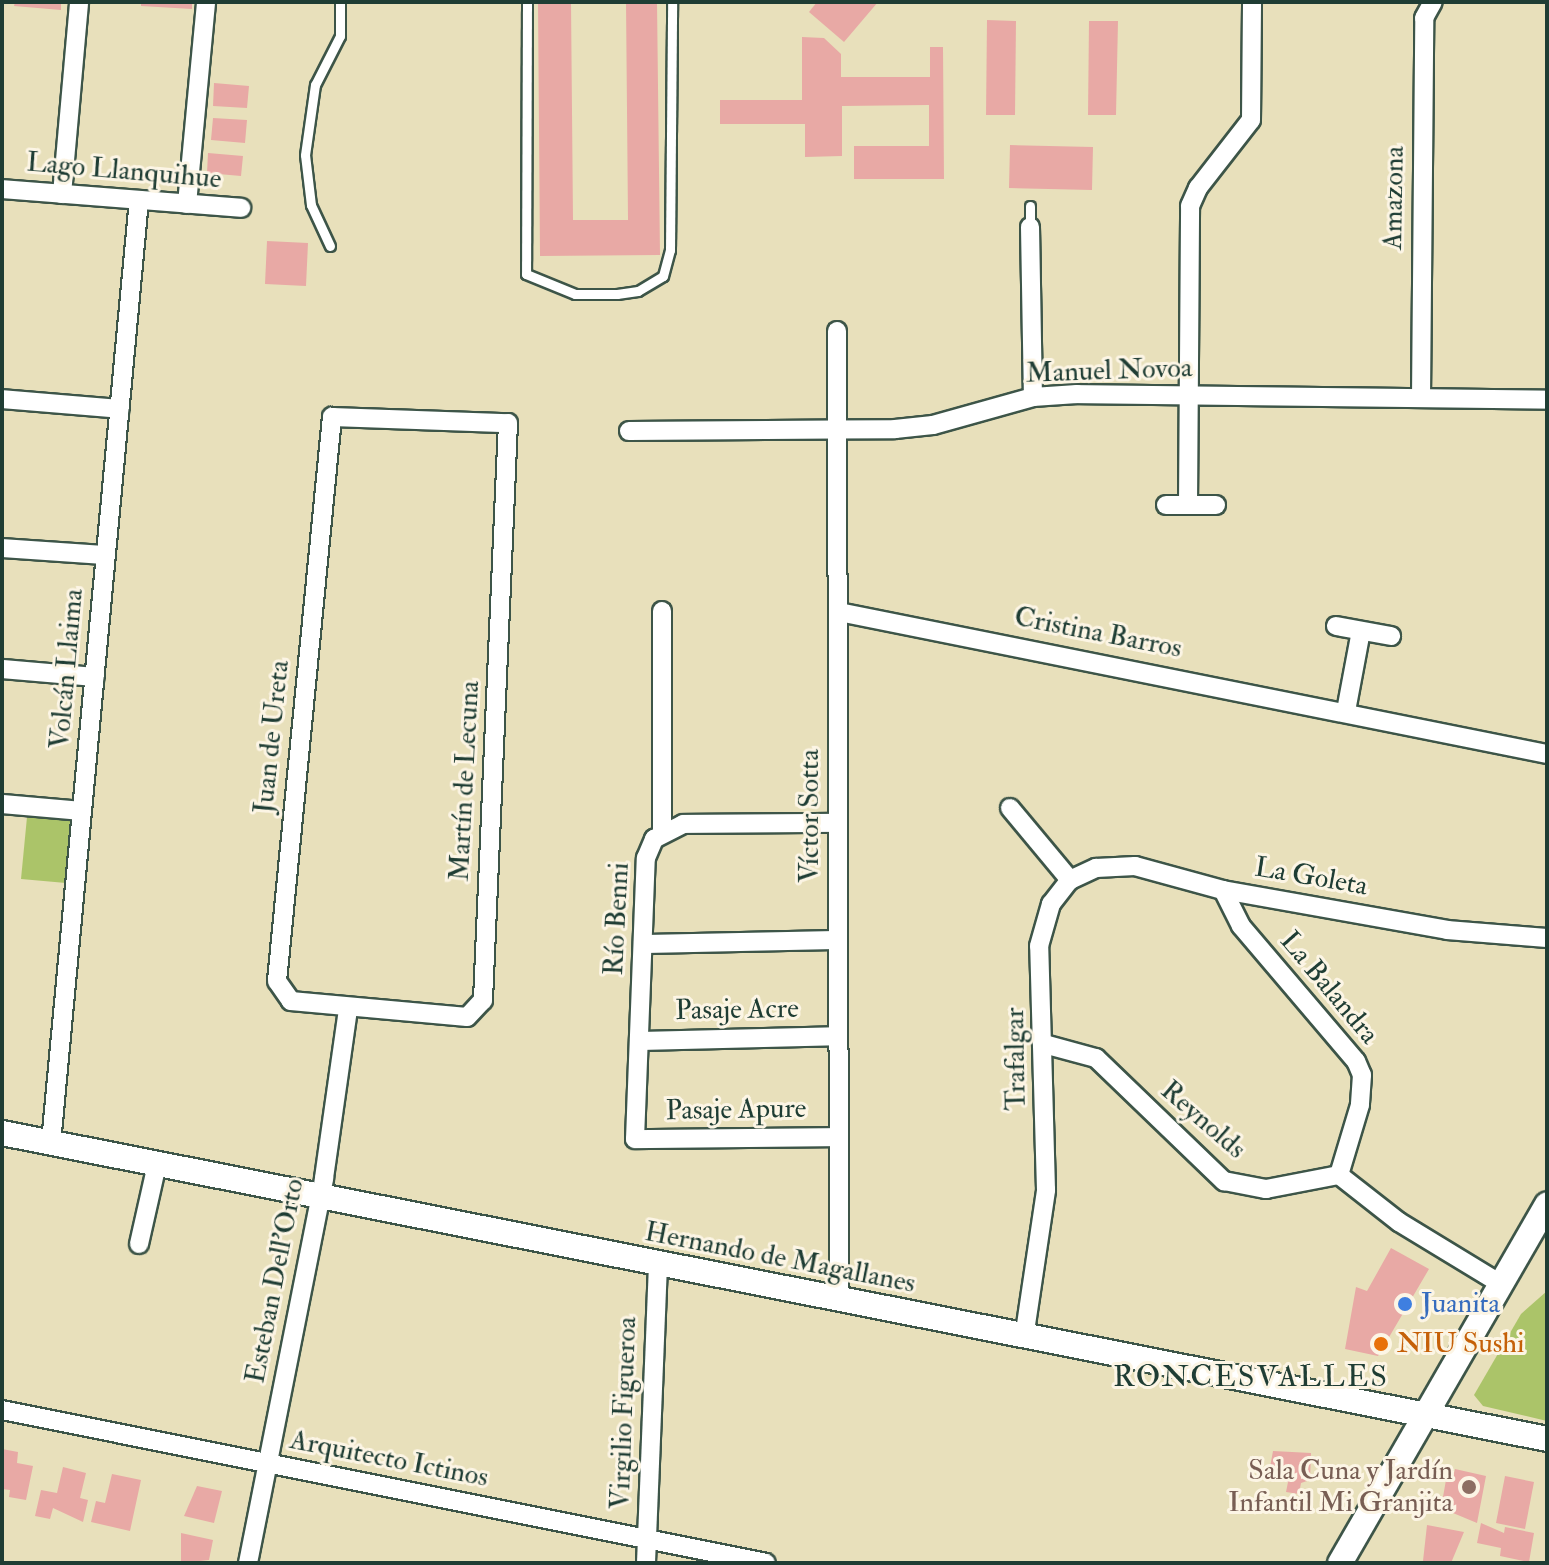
<!DOCTYPE html>
<html>
<head>
<meta charset="utf-8">
<style>
  body { margin:0 }
  #map { position:relative; width:1549px; height:1565px; overflow:hidden; background:#e8e0bb; font-family:"IM FELL Double Pica",serif }
  div>[style] { position:absolute }
  [style*='--x'] { left:calc(var(--x)*1px); top:calc(var(--y)*1px); width:calc(var(--w)*1px); rotate:calc(var(--a)*1deg) }
  .green>* { inset:0; background:#abc469 }
  .building>* { inset:0; background:#e8a9a5 }
  .roads { filter:drop-shadow(2px 0 #3d5548) drop-shadow(-2px 0 #3d5548) drop-shadow(0 2px #3d5548) drop-shadow(0 -2px #3d5548) }
  .service>* { height:9px; margin:-4.5px; padding:0 4.5px; transform-origin:4.5px; border-radius:4.5px; background:#fff }
  .minor>* { height:18px; margin:-9px; padding:0 9px; transform-origin:9px; border-radius:9px; background:#fff }
  .secondary>* { height:24px; margin:-12px; padding:0 12px; transform-origin:12px; border-radius:12px; background:#fff }
  .dots>* { width:22px; height:22px; translate:-50% -50%; box-sizing:border-box; border:4px solid #fcf5e5; border-radius:50% }
  span { translate:-50% -50%; white-space:nowrap; text-align:center; line-height:1.15; -webkit-text-stroke:6px #fcf5e5; paint-order:stroke }
  .street-label { font-size:28px; color:#1f3d34 }
  .shop-label { font-size:28px; color:#366cbe }
  .left { translate:0 -50%; text-align:left }
  .food-label { font-size:28px; color:#c56008 }
  .education-label { font-size:28px; color:#785e54 }
  .right { translate:-100% -50%; text-align:right }
  .neighbourhood-label { font-size:30px; color:#1f3d34; letter-spacing:2px }
  .frame { position:absolute; inset:0; border:4px solid #1f3d34; pointer-events:none }
</style>
</head>
<body>
<div id="map">
  <div class="green">
    <i style="clip-path:polygon(27px 817px,72px 821px,66px 883px,21px 879px)"></i>
    <i style="clip-path:polygon(1547px 1291px,1547px 1421px,1483px 1406px,1474px 1395px,1521px 1314px)"></i>
  </div>
  <div class="building">
    <i style="clip-path:polygon(15px 2px,61px 2px,61px 10px,14px 6px)"></i>
    <i style="clip-path:polygon(141px 2px,192px 2px,192px 9px,141px 6px)"></i>
    <i style="clip-path:polygon(538px 2px,571px 2px,573px 220px,628px 220px,626px 2px,657px 2px,660px 255px,540px 256px)"></i>
    <i style="clip-path:polygon(817px 2px,878px 2px,844px 42px,809px 12px)"></i>
    <i style="clip-path:polygon(987px 20px,1016px 21px,1015px 115px,986px 115px)"></i>
    <i style="clip-path:polygon(1089px 21px,1118px 21px,1116px 115px,1088px 115px)"></i>
    <i style="clip-path:polygon(802px 37px,824px 38px,841px 54px,841px 77px,930px 77px,930px 47px,943px 47px,944px 179px,854px 179px,854px 146px,929px 146px,929px 105px,842px 106px,842px 156px,805px 157px,805px 124px,720px 124px,720px 100px,802px 100px)"></i>
    <i style="clip-path:polygon(214px 83px,249px 86px,247px 108px,213px 106px)"></i>
    <i style="clip-path:polygon(213px 118px,247px 120px,245px 143px,211px 140px)"></i>
    <i style="clip-path:polygon(1010px 145px,1093px 147px,1092px 190px,1009px 188px)"></i>
    <i style="clip-path:polygon(208px 153px,243px 156px,241px 176px,207px 173px)"></i>
    <i style="clip-path:polygon(267px 241px,308px 243px,306px 286px,265px 284px)"></i>
    <i style="clip-path:polygon(1391px 1248px,1429px 1269px,1378px 1356px,1345px 1349px,1356px 1287px,1367px 1291px)"></i>
    <i style="clip-path:polygon(2px 1449px,18px 1452px,17px 1463px,33px 1466px,26px 1500px,9px 1497px,10px 1490px,2px 1489px)"></i>
    <i style="clip-path:polygon(1273px 1451px,1311px 1453px,1310px 1480px,1301px 1483px,1299px 1494px,1286px 1492px,1288px 1482px,1268px 1478px)"></i>
    <i style="clip-path:polygon(63px 1467px,86px 1473px,80px 1498px,88px 1500px,83px 1522px,53px 1508px,50px 1519px,35px 1516px,41px 1490px,57px 1493px)"></i>
    <i style="clip-path:polygon(1455px 1469px,1486px 1476px,1477px 1523px,1441px 1508px,1446px 1480px,1452px 1481px)"></i>
    <i style="clip-path:polygon(112px 1474px,141px 1480px,130px 1531px,91px 1522px,96px 1501px,105px 1503px)"></i>
    <i style="clip-path:polygon(1505px 1476px,1534px 1482px,1525px 1529px,1496px 1523px)"></i>
    <i style="clip-path:polygon(197px 1486px,222px 1491px,214px 1523px,184px 1516px)"></i>
    <i style="clip-path:polygon(1481px 1523px,1504px 1533px,1505px 1527px,1534px 1533px,1529px 1562px,1500px 1556px,1501px 1548px,1477px 1543px)"></i>
    <i style="clip-path:polygon(1427px 1525px,1464px 1532px,1451px 1563px,1416px 1563px,1423px 1561px)"></i>
    <i style="clip-path:polygon(181px 1533px,213px 1540px,209px 1560px,181px 1563px)"></i>
  </div>
  <div class="roads">
    <div class="service">
      <i style="--x:527;--y:2;--w:272;--a:90.2"></i>
      <i style="--x:526;--y:274;--w:53;--a:22.2"></i>
      <i style="--x:575;--y:294;--w:42;--a:0"></i>
      <i style="--x:617;--y:294;--w:21;--a:-8"></i>
      <i style="--x:638;--y:291;--w:29;--a:-31"></i>
      <i style="--x:663;--y:276;--w:27;--a:-75"></i>
      <i style="--x:670;--y:250;--w:248;--a:-89.5"></i>
      <i style="--x:1030;--y:227;--w:21;--a:-90"></i>
      <i style="--x:330;--y:246;--w:45;--a:-114.9"></i>
      <i style="--x:311;--y:205;--w:50;--a:-96.8"></i>
      <i style="--x:305;--y:155;--w:71;--a:-81.9"></i>
      <i style="--x:315;--y:85;--w:55;--a:-63"></i>
      <i style="--x:340;--y:36;--w:34;--a:-90"></i>
    </div>
    <div class="minor">
      <i style="--x:2;--y:189;--w:240;--a:4.5"></i>
      <i style="--x:62;--y:194;--w:193;--a:-84.9"></i>
      <i style="--x:187;--y:204;--w:203;--a:-84.6"></i>
      <i style="--x:1030;--y:227;--w:170;--a:89"></i>
      <i style="--x:837;--y:331;--w:970;--a:89.88"></i>
      <i style="--x:1421;--y:398;--w:380;--a:-89.5"></i>
      <i style="--x:1424;--y:18;--w:18;--a:-61"></i>
      <i style="--x:2;--y:399;--w:118;--a:4.8"></i>
      <i style="--x:332;--y:417;--w:176;--a:2"></i>
      <i style="--x:508;--y:423;--w:578;--a:92.48"></i>
      <i style="--x:483;--y:1000;--w:23;--a:133"></i>
      <i style="--x:467;--y:1017;--w:177;--a:-174.8"></i>
      <i style="--x:291;--y:1001;--w:24;--a:-125"></i>
      <i style="--x:277;--y:981;--w:567;--a:-84.43"></i>
      <i style="--x:629;--y:431;--w:266;--a:-0.4"></i>
      <i style="--x:895;--y:429;--w:38;--a:-6"></i>
      <i style="--x:933;--y:425;--w:104;--a:-15.6"></i>
      <i style="--x:1033;--y:397;--w:44;--a:-3.9"></i>
      <i style="--x:1077;--y:394;--w:470;--a:0.7"></i>
      <i style="--x:1166;--y:505;--w:50;--a:0"></i>
      <i style="--x:1188;--y:505;--w:299;--a:-89.6"></i>
      <i style="--x:1190;--y:206;--w:20;--a:-66"></i>
      <i style="--x:1198;--y:188;--w:86;--a:-52.1"></i>
      <i style="--x:1251;--y:120;--w:118;--a:-89.5"></i>
      <i style="--x:2;--y:548;--w:104;--a:3.9"></i>
      <i style="--x:839;--y:612;--w:722;--a:11.34"></i>
      <i style="--x:1336;--y:626;--w:56;--a:10.3"></i>
      <i style="--x:2;--y:669;--w:93;--a:4.9"></i>
      <i style="--x:1346;--y:711;--w:81;--a:-79.4"></i>
      <i style="--x:2;--y:804;--w:80;--a:5"></i>
      <i style="--x:1010;--y:808;--w:94;--a:50.2"></i>
      <i style="--x:662;--y:832;--w:221;--a:-90"></i>
      <i style="--x:1223;--y:890;--w:40;--a:63.4"></i>
      <i style="--x:1241;--y:926;--w:177;--a:49.6"></i>
      <i style="--x:1356;--y:1061;--w:15;--a:67"></i>
      <i style="--x:1362;--y:1075;--w:30;--a:94"></i>
      <i style="--x:1360;--y:1105;--w:73;--a:106.7"></i>
      <i style="--x:643;--y:944;--w:195;--a:-1.2"></i>
      <i style="--x:639;--y:1041;--w:198;--a:-1.4"></i>
      <i style="--x:1044;--y:1044;--w:54;--a:15.1"></i>
      <i style="--x:1096;--y:1058;--w:178;--a:43.9"></i>
      <i style="--x:1224;--y:1181;--w:43;--a:10.8"></i>
      <i style="--x:1266;--y:1189;--w:74;--a:-10.9"></i>
      <i style="--x:838;--y:1137;--w:203;--a:179.4"></i>
      <i style="--x:635;--y:1139;--w:281;--a:-87.8"></i>
      <i style="--x:646;--y:858;--w:21;--a:-67"></i>
      <i style="--x:654;--y:839;--w:33;--a:-27"></i>
      <i style="--x:683;--y:824;--w:155;--a:-0.4"></i>
      <i style="--x:51;--y:1143;--w:947;--a:-84.67"></i>
      <i style="--x:1339;--y:1175;--w:76;--a:38.1"></i>
      <i style="--x:1399;--y:1222;--w:119;--a:31.3"></i>
      <i style="--x:139;--y:1244;--w:82;--a:-77.3"></i>
      <i style="--x:1024;--y:1338;--w:150;--a:-81.5"></i>
      <i style="--x:1046;--y:1190;--w:244;--a:-91.6"></i>
      <i style="--x:1039;--y:946;--w:44;--a:-74.1"></i>
      <i style="--x:1051;--y:904;--w:31;--a:-52"></i>
      <i style="--x:1070;--y:880;--w:29;--a:-25"></i>
      <i style="--x:1096;--y:868;--w:39;--a:-3"></i>
      <i style="--x:1135;--y:866;--w:91;--a:15.3"></i>
      <i style="--x:1223;--y:890;--w:228;--a:10.1"></i>
      <i style="--x:1447;--y:930;--w:100;--a:4.6"></i>
      <i style="--x:2;--y:1410;--w:779;--a:11.32"></i>
      <i style="--x:248;--y:1563;--w:392;--a:-78.8"></i>
      <i style="--x:324;--y:1178;--w:171;--a:-81.9"></i>
      <i style="--x:646;--y:1563;--w:299;--a:-87.7"></i>
    </div>
    <div class="secondary">
      <i style="--x:2;--y:1133;--w:1575;--a:11.2"></i>
      <i style="--x:1340;--y:1563;--w:414;--a:-60"></i>
    </div>
  </div>
  <div class="dots">
    <i style="left:1405px;top:1304px;background:#3f7fe0"></i>
    <i style="left:1381px;top:1344px;background:#e8710a"></i>
    <i style="left:1469px;top:1487px;background:#8d6e63"></i>
  </div>
  <div class="street-label">
    <span style="left:124px;top:171px;rotate:5deg">Lago Llanquihue</span>
    <span style="left:1394px;top:198px;rotate:-89deg">Amazona</span>
    <span style="left:1109px;top:371px;rotate:-2deg">Manuel Novoa</span>
    <span style="left:1098px;top:633px;rotate:11deg">Cristina Barros</span>
    <span style="left:67px;top:669px;rotate:-85deg">Volcán Llaima</span>
    <span style="left:272px;top:737px;rotate:-84deg">Juan de Ureta</span>
    <span style="left:465px;top:781px;rotate:-87deg">Martín de Lecuna</span>
    <span style="left:810px;top:816px;rotate:-90deg">Víctor Sotta</span>
    <span style="left:1311px;top:877px;rotate:10deg">La Goleta</span>
    <span style="left:617px;top:919px;rotate:-87deg">Río Benni</span>
    <span style="left:1329px;top:988px;rotate:50deg">La Balandra</span>
    <span style="left:737px;top:1010px;rotate:-1deg">Pasaje Acre</span>
    <span style="left:1016px;top:1059px;rotate:-91deg">Trafalgar</span>
    <span style="left:736px;top:1110px;rotate:-1deg">Pasaje Apure</span>
    <span style="left:1203px;top:1120px;rotate:41deg">Reynolds</span>
    <span style="left:780px;top:1258px;rotate:11deg">Hernando de Magallanes</span>
    <span style="left:275px;top:1281px;rotate:-79deg">Esteban Dell'Orto</span>
    <span style="left:624px;top:1413px;rotate:-88deg">Virgilio Figueroa</span>
    <span style="left:389px;top:1459px;rotate:11deg">Arquitecto Ictinos</span>
  </div>
  <div class="shop-label">
    <span class="left" style="left:1421px;top:1304px">Juanita</span>
  </div>
  <div class="food-label">
    <span class="left" style="left:1397px;top:1344px">NIU Sushi</span>
  </div>
  <div class="education-label">
    <span class="right" style="left:1453px;top:1487px">Sala Cuna y Jardín<br>Infantil Mi Granjita</span>
  </div>
  <div class="neighbourhood-label">
    <span style="left:1251px;top:1377px">RONCESVALLES</span>
  </div>
  <div class="frame"></div>
</div>
</body>
</html>
